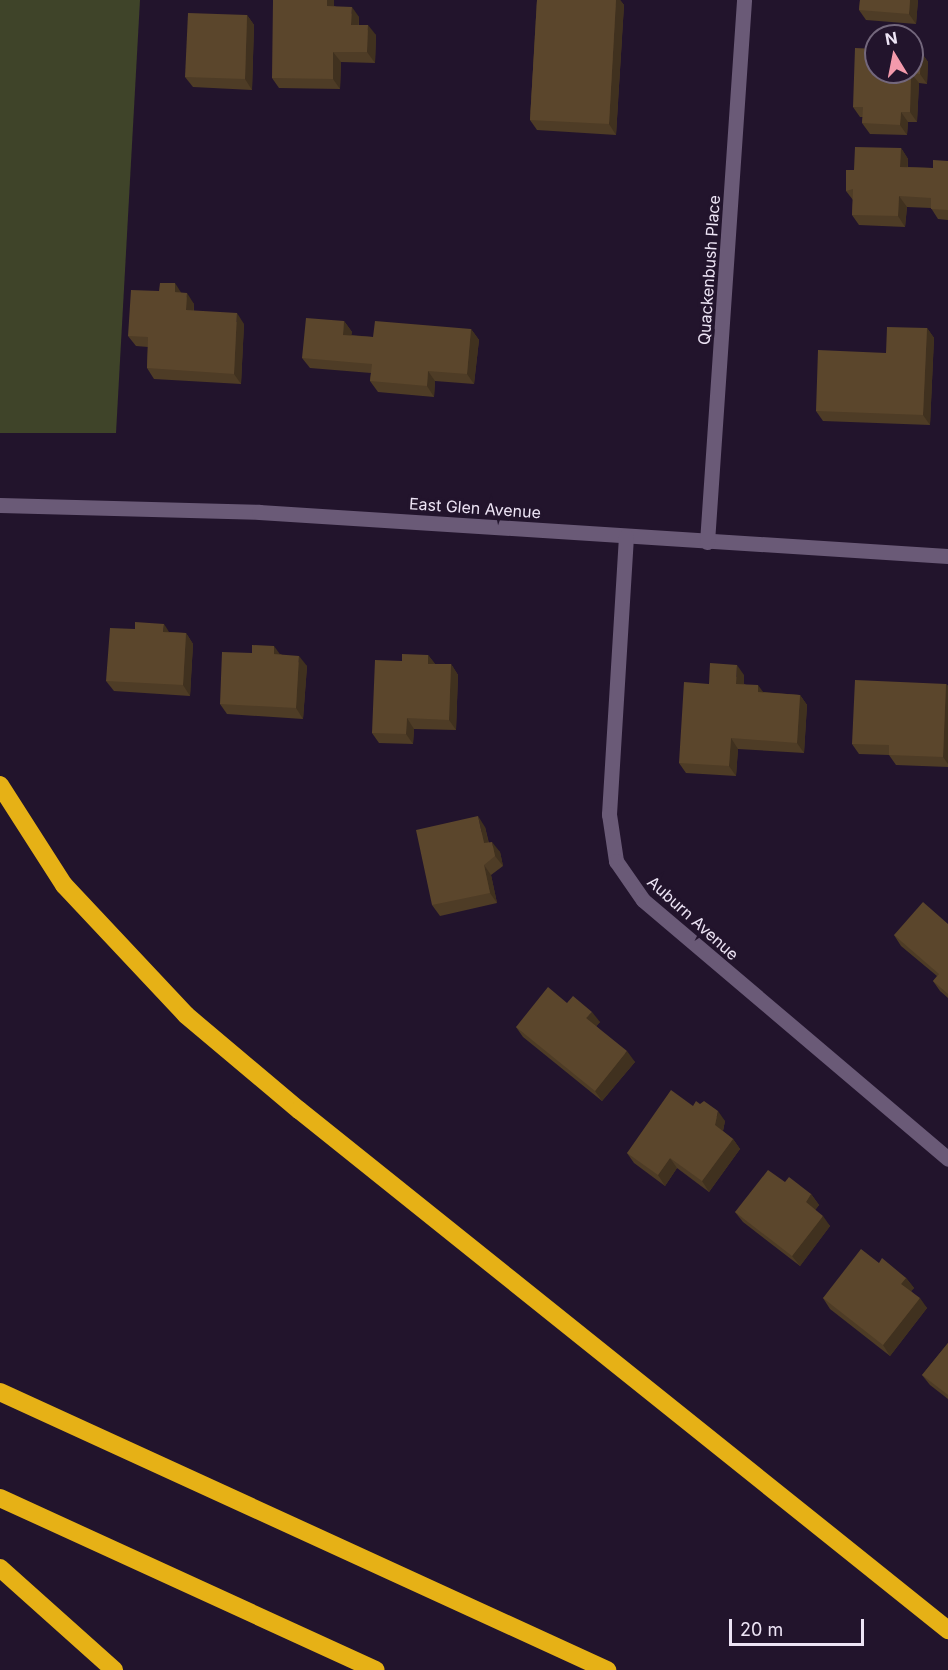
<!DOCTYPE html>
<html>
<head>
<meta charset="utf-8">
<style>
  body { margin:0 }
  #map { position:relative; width:948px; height:1670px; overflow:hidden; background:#22142c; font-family:Inter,sans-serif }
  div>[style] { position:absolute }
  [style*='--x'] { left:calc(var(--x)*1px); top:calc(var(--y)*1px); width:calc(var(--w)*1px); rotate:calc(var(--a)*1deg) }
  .green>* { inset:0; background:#3f4429 }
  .minor>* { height:15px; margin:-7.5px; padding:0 7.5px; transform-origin:7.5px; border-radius:7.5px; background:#6a5a77 }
  .highway>* { height:18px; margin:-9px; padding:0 9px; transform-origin:9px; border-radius:9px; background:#e6b116 }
  .wall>* { inset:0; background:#4e3c26 }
  .shaded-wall>* { inset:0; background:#40311f }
  .building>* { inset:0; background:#5b462c }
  span { translate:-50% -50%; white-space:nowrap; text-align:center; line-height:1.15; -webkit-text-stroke:6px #22142c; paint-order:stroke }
  .street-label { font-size:16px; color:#ede4f5 }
  .north { position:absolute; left:864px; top:24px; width:60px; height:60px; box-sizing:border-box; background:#22142c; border:2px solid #73677c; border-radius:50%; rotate:350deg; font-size:16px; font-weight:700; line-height:24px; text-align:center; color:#ede4f5 }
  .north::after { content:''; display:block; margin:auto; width:21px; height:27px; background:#f39aac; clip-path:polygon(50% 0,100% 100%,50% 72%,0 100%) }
  .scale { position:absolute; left:729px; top:1619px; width:135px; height:27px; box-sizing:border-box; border:3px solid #ede4f5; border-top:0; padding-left:8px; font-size:18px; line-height:21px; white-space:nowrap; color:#ede4f5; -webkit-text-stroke:4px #22142c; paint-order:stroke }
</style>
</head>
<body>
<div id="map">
  <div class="green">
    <i style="clip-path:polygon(0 0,140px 0,116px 433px,0 433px)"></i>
  </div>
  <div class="minor">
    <i style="--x:0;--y:505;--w:259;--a:1.5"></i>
    <i style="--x:259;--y:512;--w:690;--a:3.65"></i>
    <i style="--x:626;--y:536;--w:279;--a:93.5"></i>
    <i style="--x:609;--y:814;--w:48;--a:81.5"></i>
    <i style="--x:616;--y:861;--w:47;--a:55.3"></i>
    <i style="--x:643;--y:900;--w:400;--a:40.3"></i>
    <i style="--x:707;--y:542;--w:543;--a:-86.09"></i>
  </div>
  <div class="highway">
    <i style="--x:0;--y:785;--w:119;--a:57.4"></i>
    <i style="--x:64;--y:885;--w:178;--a:46.8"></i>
    <i style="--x:186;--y:1015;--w:148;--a:40.1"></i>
    <i style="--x:299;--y:1110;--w:832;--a:38.7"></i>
    <i style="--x:0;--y:1392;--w:668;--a:24.61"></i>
    <i style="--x:0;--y:1498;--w:413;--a:24.6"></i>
    <i style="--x:0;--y:1568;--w:153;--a:41.8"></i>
  </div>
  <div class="wall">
    <i style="clip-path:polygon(537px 0,620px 0,624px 5px,616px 135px,537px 130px,530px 120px)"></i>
    <i style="clip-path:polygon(860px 0,918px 0,916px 24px,866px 20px,859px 10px)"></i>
    <i style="clip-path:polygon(334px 6px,359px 17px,359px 25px,376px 35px,375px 63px,341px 62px,340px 89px,279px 88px,272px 78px)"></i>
    <i style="clip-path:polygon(247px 15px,254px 25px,252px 90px,193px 87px,185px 77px)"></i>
    <i style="clip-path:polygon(921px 52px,928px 62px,927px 84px,919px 83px,917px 122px,908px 122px,907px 135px,870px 134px,862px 123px,863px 117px,860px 117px,853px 107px)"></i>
    <i style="clip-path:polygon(901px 148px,908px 159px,908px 167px,933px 168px,948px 161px,948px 220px,938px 219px,931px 208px,907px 207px,905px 227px,859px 225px,852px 215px,853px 200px,846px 191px,854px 170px)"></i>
    <i style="clip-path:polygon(182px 293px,194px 304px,194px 311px,244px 324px,241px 384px,154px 379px,147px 368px,148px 347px,136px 346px,128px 336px)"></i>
    <i style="clip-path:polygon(344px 321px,352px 332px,351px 335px,373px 337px,471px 329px,479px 340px,474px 384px,435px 381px,434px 397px,378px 392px,370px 381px,371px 373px,310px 368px,302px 358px)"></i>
    <i style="clip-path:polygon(927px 328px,934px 338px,930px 425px,823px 421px,816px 411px,886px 353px)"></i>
    <i style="clip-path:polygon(169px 632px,186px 633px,193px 644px,190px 696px,114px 691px,106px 681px)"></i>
    <i style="clip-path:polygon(280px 654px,307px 666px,303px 719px,227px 714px,220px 704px)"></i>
    <i style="clip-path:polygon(428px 655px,435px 664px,451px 664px,458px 675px,456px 730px,414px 729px,413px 744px,379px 743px,372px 733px,402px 661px)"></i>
    <i style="clip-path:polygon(744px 675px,744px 684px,763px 692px,800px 695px,807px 705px,804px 753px,738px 749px,736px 776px,686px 773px,679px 763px,709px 684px)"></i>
    <i style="clip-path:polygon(946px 684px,948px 686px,948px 767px,896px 765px,889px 755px,859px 754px,852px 744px)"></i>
    <i style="clip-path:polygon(485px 827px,489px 843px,500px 852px,503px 866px,491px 875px,497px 903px,440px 916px,432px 905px)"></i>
    <i style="clip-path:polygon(948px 924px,948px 998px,940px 991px,933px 981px,937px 976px,901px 946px,894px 935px)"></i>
    <i style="clip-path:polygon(567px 1003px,600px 1022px,596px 1026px,635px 1062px,602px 1101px,523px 1037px,516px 1027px)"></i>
    <i style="clip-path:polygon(693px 1106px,725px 1121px,723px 1131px,733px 1139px,740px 1149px,709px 1192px,677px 1168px,665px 1186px,634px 1163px,627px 1153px)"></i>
    <i style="clip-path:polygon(785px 1182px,811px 1194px,819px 1205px,815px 1210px,830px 1226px,800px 1266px,743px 1222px,735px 1212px)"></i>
    <i style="clip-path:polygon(879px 1263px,906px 1278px,914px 1288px,911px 1291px,927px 1308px,890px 1356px,830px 1309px,823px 1298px)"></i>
    <i style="clip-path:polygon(948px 1343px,948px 1399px,930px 1385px,922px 1375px)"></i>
  </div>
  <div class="shaded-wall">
    <i style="clip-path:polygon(327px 0,334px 0,334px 16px,327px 6px)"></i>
    <i style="clip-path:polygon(616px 0,620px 0,624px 5px,616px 135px,609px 124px)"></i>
    <i style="clip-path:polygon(910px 0,918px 0,916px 24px,909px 14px)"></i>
    <i style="clip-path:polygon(352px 7px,359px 17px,358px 35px,351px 25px)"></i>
    <i style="clip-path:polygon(247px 15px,254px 25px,252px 90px,245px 79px)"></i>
    <i style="clip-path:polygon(368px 25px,376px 35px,375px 63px,367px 52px)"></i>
    <i style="clip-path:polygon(333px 52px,341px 62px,340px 89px,333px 79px)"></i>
    <i style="clip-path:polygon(921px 52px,928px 62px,927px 84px,920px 74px)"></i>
    <i style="clip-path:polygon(911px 73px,919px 83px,917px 122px,910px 112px)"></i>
    <i style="clip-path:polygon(901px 112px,908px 122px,907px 135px,900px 125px)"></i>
    <i style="clip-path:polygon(901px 148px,908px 159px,907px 177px,900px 167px)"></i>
    <i style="clip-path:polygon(899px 196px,907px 207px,905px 227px,898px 216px)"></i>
    <i style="clip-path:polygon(175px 283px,182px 294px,175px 292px)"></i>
    <i style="clip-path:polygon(187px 293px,194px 304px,193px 320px,186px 310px)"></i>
    <i style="clip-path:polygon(237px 313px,244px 324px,241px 384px,234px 374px)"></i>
    <i style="clip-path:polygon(344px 321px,352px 332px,350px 345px,343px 335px)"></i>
    <i style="clip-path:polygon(927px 328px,934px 338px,930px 425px,923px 415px)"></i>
    <i style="clip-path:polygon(471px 329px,479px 340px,474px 384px,467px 374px)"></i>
    <i style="clip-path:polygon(428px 371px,435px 381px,434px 397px,427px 386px)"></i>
    <i style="clip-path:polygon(164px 624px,171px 635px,163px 632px)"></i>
    <i style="clip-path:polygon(186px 633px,193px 644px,190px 696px,183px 685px)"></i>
    <i style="clip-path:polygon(274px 646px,282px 657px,274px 654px)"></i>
    <i style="clip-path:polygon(428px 655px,436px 665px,428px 664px)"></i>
    <i style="clip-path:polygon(299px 656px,307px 666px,303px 719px,296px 708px)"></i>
    <i style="clip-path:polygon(451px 664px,458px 675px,456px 730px,449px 720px)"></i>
    <i style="clip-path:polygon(737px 665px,744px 675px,744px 694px,736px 684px)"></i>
    <i style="clip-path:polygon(946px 684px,948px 686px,948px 764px,943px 757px)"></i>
    <i style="clip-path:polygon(758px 685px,766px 696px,758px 692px)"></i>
    <i style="clip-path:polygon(800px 695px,807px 705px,804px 753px,797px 743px)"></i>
    <i style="clip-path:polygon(407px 718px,414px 729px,413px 744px,406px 734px)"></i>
    <i style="clip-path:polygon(731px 738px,738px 749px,736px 776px,729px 766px)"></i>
    <i style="clip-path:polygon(478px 816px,485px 827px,491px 854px,484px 843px)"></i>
    <i style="clip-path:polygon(492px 842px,500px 852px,503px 866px,495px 856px)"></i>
    <i style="clip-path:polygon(484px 865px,491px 875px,497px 903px,490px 893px)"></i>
    <i style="clip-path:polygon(592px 1012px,600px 1022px,594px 1029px,586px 1018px)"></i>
    <i style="clip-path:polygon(627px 1051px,635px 1062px,602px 1101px,595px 1091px)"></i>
    <i style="clip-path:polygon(718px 1111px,725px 1121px,722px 1135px,715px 1125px)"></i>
    <i style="clip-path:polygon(733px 1139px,740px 1149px,709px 1192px,702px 1181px)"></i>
    <i style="clip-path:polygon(670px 1158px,677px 1168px,665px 1186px,658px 1175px)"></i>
    <i style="clip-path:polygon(811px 1194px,819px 1205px,813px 1213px,806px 1202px)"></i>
    <i style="clip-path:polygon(823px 1216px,830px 1226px,800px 1266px,792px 1256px)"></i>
    <i style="clip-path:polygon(906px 1278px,914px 1288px,908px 1294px,901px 1284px)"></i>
    <i style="clip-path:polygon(920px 1298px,927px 1308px,890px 1356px,883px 1345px)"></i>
  </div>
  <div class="building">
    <i style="clip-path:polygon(273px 0,327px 0,327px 6px,352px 7px,351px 25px,368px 25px,367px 52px,333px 52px,333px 79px,272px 78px)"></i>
    <i style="clip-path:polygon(537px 0,616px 0,609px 124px,530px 120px)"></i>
    <i style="clip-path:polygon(860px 0,910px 0,909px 14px,859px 10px)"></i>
    <i style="clip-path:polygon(188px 13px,247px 15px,245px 79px,185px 77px)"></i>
    <i style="clip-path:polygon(855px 48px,876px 49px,876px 72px,912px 72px,912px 51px,921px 52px,920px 74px,911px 73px,910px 112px,901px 112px,900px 125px,862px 123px,863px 107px,853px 107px)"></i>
    <i style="clip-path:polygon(855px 147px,901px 148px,900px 167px,933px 168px,933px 160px,948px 161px,948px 210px,931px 209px,931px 198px,899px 196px,898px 216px,852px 215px,853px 189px,846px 191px,846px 170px,854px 170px)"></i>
    <i style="clip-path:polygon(160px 283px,175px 283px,175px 292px,187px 293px,186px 310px,237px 313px,234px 374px,147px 368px,148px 337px,128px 336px,131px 290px,159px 291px)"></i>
    <i style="clip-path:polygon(306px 318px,344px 321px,343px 335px,373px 337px,375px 321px,471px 329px,467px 374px,428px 371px,427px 386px,370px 381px,372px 364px,302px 358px)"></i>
    <i style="clip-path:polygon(887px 327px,927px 328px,923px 415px,816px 411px,818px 350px,886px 353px)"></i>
    <i style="clip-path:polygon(135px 622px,164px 624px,163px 632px,186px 633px,183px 685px,106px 681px,110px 628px,135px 629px)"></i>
    <i style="clip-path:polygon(252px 645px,274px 646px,274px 654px,299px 656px,296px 708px,220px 704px,222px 652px,252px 653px)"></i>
    <i style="clip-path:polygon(402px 654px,428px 655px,428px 664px,451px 664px,449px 720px,407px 718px,406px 734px,372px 733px,375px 660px,402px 661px)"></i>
    <i style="clip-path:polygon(710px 663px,737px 665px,736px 684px,758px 685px,758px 692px,800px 695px,797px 743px,731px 738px,729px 766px,679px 763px,684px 682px,709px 684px)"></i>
    <i style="clip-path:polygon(855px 680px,946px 684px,943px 757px,889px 755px,889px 745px,852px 744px)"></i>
    <i style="clip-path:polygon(478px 816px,484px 843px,492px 842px,495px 856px,484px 865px,490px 893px,432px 905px,416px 830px)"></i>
    <i style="clip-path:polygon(923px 902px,948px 924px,948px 994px,933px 981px,939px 974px,894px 935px)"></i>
    <i style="clip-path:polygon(548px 987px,567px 1003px,573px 996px,592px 1012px,586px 1018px,627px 1051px,595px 1091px,516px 1027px)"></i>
    <i style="clip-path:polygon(671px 1090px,693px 1106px,696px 1101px,700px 1104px,704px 1101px,718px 1111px,715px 1125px,733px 1139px,702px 1181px,670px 1158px,658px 1175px,627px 1153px)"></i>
    <i style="clip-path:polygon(768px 1170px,785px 1182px,789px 1177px,811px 1194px,806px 1202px,823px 1216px,792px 1256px,735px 1212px)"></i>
    <i style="clip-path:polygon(861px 1249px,879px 1263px,882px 1258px,906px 1278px,901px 1284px,920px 1298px,883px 1345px,823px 1298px)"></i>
    <i style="clip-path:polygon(948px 1343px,948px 1395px,922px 1375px)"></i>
  </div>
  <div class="street-label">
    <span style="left:709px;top:270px;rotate:-86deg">Quackenbush Place</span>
    <span style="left:475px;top:508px;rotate:4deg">East Glen Avenue</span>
    <span style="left:693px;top:918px;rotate:42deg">Auburn Avenue</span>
  </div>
  <div class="north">N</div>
  <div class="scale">20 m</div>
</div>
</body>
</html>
